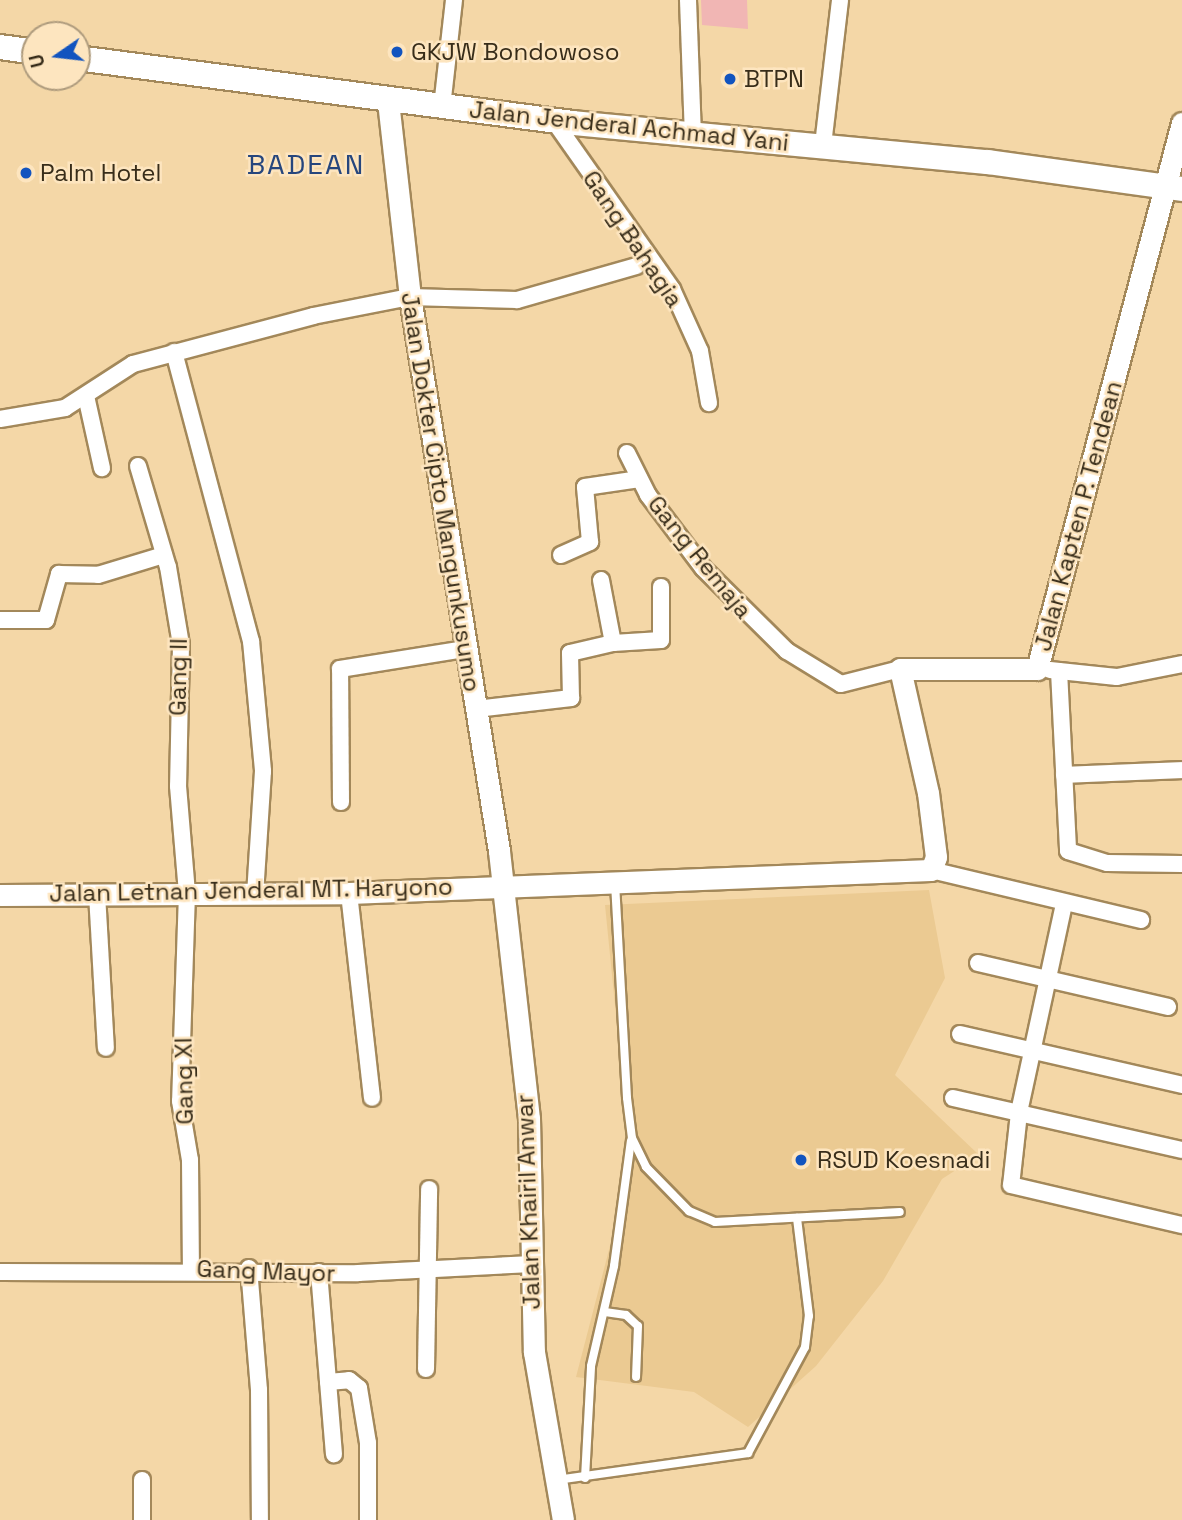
<!DOCTYPE html>
<html>
<head>
<meta charset="utf-8">
<style>
  body { margin:0 }
  #map { position:relative; width:1182px; height:1520px; overflow:hidden; background:#f4d7a7; font-family:"Space Grotesk",sans-serif }
  div>[style] { position:absolute }
  [style*='--x'] { left:calc(var(--x)*1px); top:calc(var(--y)*1px); width:calc(var(--w)*1px); rotate:calc(var(--a)*1deg) }
  .built>* { inset:0; background:#ebca92 }
  .green>* { inset:0; background:#f1b6b4 }
  .roads { filter:drop-shadow(2px 0 #a3885a) drop-shadow(-2px 0 #a3885a) drop-shadow(0 2px #a3885a) drop-shadow(0 -2px #a3885a) }
  .lane>* { height:8px; margin:-4px; padding:0 4px; transform-origin:4px; border-radius:4px; background:#fff }
  .street>* { height:16px; margin:-8px; padding:0 8px; transform-origin:8px; border-radius:8px; background:#fff }
  .secondary>* { height:21px; margin:-10.5px; padding:0 10.5px; transform-origin:10.5px; border-radius:10.5px; background:#fff }
  .primary>* { height:24px; margin:-12px; padding:0 12px; transform-origin:12px; border-radius:12px; background:#fff }
  .dots>* { width:19px; height:19px; translate:-50% -50%; box-sizing:border-box; border:4px solid #fde5bf; border-radius:50% }
  span { translate:-50% -50%; white-space:nowrap; text-align:center; line-height:1.15; -webkit-text-stroke:5px #fde5bf; paint-order:stroke }
  .poi-label { font-size:24px; color:#382d1a }
  .left { translate:0 -50%; text-align:left }
  .street-label { font-size:24px; color:#382d1a }
  .quarter-label { font-size:28px; color:#26467d; letter-spacing:2px }
  .north { position:absolute; left:21px; top:21px; width:70px; height:70px; box-sizing:border-box; background:#fde5bf; border:2px solid #ae9b7d; border-radius:50%; rotate:256deg; font-size:19px; font-weight:700; line-height:28px; text-align:center; color:#382d1a }
  .north::after { content:''; display:block; margin:auto; width:24px; height:32px; background:#1254bf; clip-path:polygon(50% 0,100% 100%,50% 72%,0 100%) }
</style>
</head>
<body>
<div id="map">
  <div class="built">
    <i style="clip-path:polygon(929px 890px,945px 978px,895px 1075px,979px 1155px,942px 1179px,883px 1281px,816px 1366px,748px 1427px,694px 1392px,576px 1377px,631px 1165px,605px 905px)"></i>
  </div>
  <div class="green">
    <i style="clip-path:polygon(701px 0,747px 0,748px 29px,702px 25px)"></i>
  </div>
  <div class="roads">
    <div class="lane">
      <i style="--x:615;--y:883;--w:215;--a:86.8"></i>
      <i style="--x:627;--y:1098;--w:40;--a:82.9"></i>
      <i style="--x:632;--y:1138;--w:32;--a:64"></i>
      <i style="--x:646;--y:1167;--w:62;--a:45.7"></i>
      <i style="--x:689;--y:1211;--w:28;--a:23"></i>
      <i style="--x:715;--y:1222;--w:185;--a:-3.1"></i>
      <i style="--x:605;--y:1312;--w:21;--a:8"></i>
      <i style="--x:626;--y:1315;--w:16;--a:43"></i>
      <i style="--x:638;--y:1326;--w:51;--a:92.2"></i>
      <i style="--x:585;--y:1478;--w:112;--a:-86.9"></i>
      <i style="--x:591;--y:1366;--w:103;--a:-77"></i>
      <i style="--x:614;--y:1266;--w:126;--a:-82.3"></i>
      <i style="--x:557;--y:1480;--w:193;--a:-8"></i>
      <i style="--x:748;--y:1453;--w:120;--a:-61.7"></i>
      <i style="--x:805;--y:1347;--w:31;--a:-83"></i>
      <i style="--x:809;--y:1316;--w:99;--a:-97"></i>
    </div>
    <div class="street">
      <i style="--x:688;--y:0;--w:136;--a:87.9"></i>
      <i style="--x:442;--y:107;--w:108;--a:-83.6"></i>
      <i style="--x:554;--y:121;--w:205;--a:54.9"></i>
      <i style="--x:672;--y:289;--w:68;--a:65.7"></i>
      <i style="--x:700;--y:351;--w:53;--a:80.2"></i>
      <i style="--x:823;--y:145;--w:146;--a:-83.3"></i>
      <i style="--x:174;--y:352;--w:299;--a:75.1"></i>
      <i style="--x:251;--y:641;--w:131;--a:84.7"></i>
      <i style="--x:263;--y:771;--w:123;--a:93.7"></i>
      <i style="--x:86;--y:396;--w:74;--a:77.5"></i>
      <i style="--x:0;--y:419;--w:66;--a:-9.6"></i>
      <i style="--x:65;--y:408;--w:81;--a:-32.9"></i>
      <i style="--x:133;--y:364;--w:186;--a:-14.9"></i>
      <i style="--x:313;--y:316;--w:99;--a:-11.1"></i>
      <i style="--x:410;--y:297;--w:107;--a:1.6"></i>
      <i style="--x:517;--y:300;--w:124;--a:-15.9"></i>
      <i style="--x:627;--y:453;--w:47;--a:63.4"></i>
      <i style="--x:648;--y:495;--w:91;--a:53"></i>
      <i style="--x:703;--y:568;--w:118;--a:44.7"></i>
      <i style="--x:787;--y:651;--w:63;--a:31.4"></i>
      <i style="--x:841;--y:684;--w:61;--a:-14.3"></i>
      <i style="--x:138;--y:466;--w:105;--a:73.5"></i>
      <i style="--x:168;--y:567;--w:79;--a:80.5"></i>
      <i style="--x:181;--y:645;--w:141;--a:91.2"></i>
      <i style="--x:178;--y:786;--w:107;--a:85.2"></i>
      <i style="--x:187;--y:893;--w:208;--a:91.9"></i>
      <i style="--x:180;--y:1101;--w:60;--a:80.4"></i>
      <i style="--x:190;--y:1160;--w:109;--a:89.5"></i>
      <i style="--x:561;--y:555;--w:32;--a:-24"></i>
      <i style="--x:590;--y:542;--w:55;--a:-95.2"></i>
      <i style="--x:585;--y:487;--w:55;--a:-8.4"></i>
      <i style="--x:0;--y:620;--w:46;--a:0"></i>
      <i style="--x:46;--y:620;--w:48;--a:-74.2"></i>
      <i style="--x:59;--y:574;--w:39;--a:1"></i>
      <i style="--x:98;--y:575;--w:69;--a:-16.9"></i>
      <i style="--x:613;--y:643;--w:48;--a:-3.6"></i>
      <i style="--x:661;--y:640;--w:53;--a:-90"></i>
      <i style="--x:1050;--y:670;--w:67;--a:6"></i>
      <i style="--x:1117;--y:677;--w:66;--a:-11.3"></i>
      <i style="--x:1059;--y:671;--w:180;--a:87.1"></i>
      <i style="--x:1068;--y:851;--w:41;--a:17.1"></i>
      <i style="--x:1107;--y:863;--w:75;--a:0.8"></i>
      <i style="--x:476;--y:709;--w:96;--a:-6.6"></i>
      <i style="--x:571;--y:698;--w:45;--a:-91.3"></i>
      <i style="--x:570;--y:653;--w:44;--a:-13.1"></i>
      <i style="--x:613;--y:643;--w:64;--a:-100.8"></i>
      <i style="--x:1064;--y:775;--w:118;--a:-2.4"></i>
      <i style="--x:341;--y:802;--w:133;--a:-90.4"></i>
      <i style="--x:340;--y:669;--w:127;--a:-9.1"></i>
      <i style="--x:931;--y:870;--w:216;--a:13.4"></i>
      <i style="--x:349;--y:893;--w:206;--a:83.6"></i>
      <i style="--x:97;--y:894;--w:154;--a:86.7"></i>
      <i style="--x:1064;--y:904;--w:214;--a:102.2"></i>
      <i style="--x:1019;--y:1113;--w:167;--a:12.8"></i>
      <i style="--x:978;--y:963;--w:195;--a:13"></i>
      <i style="--x:960;--y:1034;--w:228;--a:12.9"></i>
      <i style="--x:953;--y:1098;--w:68;--a:12.8"></i>
      <i style="--x:1019;--y:1113;--w:72;--a:96.3"></i>
      <i style="--x:1011;--y:1185;--w:176;--a:13.2"></i>
      <i style="--x:249;--y:1268;--w:122;--a:85.3"></i>
      <i style="--x:259;--y:1390;--w:130;--a:89.6"></i>
      <i style="--x:0;--y:1272;--w:358;--a:0.2"></i>
      <i style="--x:358;--y:1273;--w:174;--a:-3"></i>
      <i style="--x:319;--y:1272;--w:183;--a:85.3"></i>
      <i style="--x:426;--y:1369;--w:180;--a:-89"></i>
      <i style="--x:328;--y:1382;--w:21;--a:-5"></i>
      <i style="--x:349;--y:1380;--w:13;--a:39"></i>
      <i style="--x:359;--y:1388;--w:56;--a:80.7"></i>
      <i style="--x:368;--y:1443;--w:77;--a:90"></i>
      <i style="--x:142;--y:1480;--w:40;--a:90"></i>
    </div>
    <div class="secondary">
      <i style="--x:388;--y:101;--w:197;--a:83.6"></i>
      <i style="--x:410;--y:297;--w:561;--a:80.87"></i>
      <i style="--x:499;--y:851;--w:269;--a:83.6"></i>
      <i style="--x:529;--y:1118;--w:234;--a:88.8"></i>
      <i style="--x:534;--y:1352;--w:170;--a:80.2"></i>
      <i style="--x:0;--y:895;--w:349;--a:-0.3"></i>
      <i style="--x:349;--y:893;--w:582;--a:-2.26"></i>
      <i style="--x:931;--y:870;--w:14;--a:-69"></i>
      <i style="--x:936;--y:857;--w:64;--a:-97.1"></i>
      <i style="--x:928;--y:793;--w:127;--a:-102.7"></i>
      <i style="--x:900;--y:669;--w:137;--a:0"></i>
      <i style="--x:1037;--y:669;--w:565;--a:-75.13"></i>
    </div>
    <div class="primary">
      <i style="--x:0;--y:47;--w:35;--a:8"></i>
      <i style="--x:77;--y:58;--w:500;--a:7.47"></i>
      <i style="--x:573;--y:123;--w:417;--a:5.4"></i>
      <i style="--x:988;--y:162;--w:196;--a:7.9"></i>
    </div>
  </div>
  <div class="dots">
    <i style="left:397px;top:52px;background:#1254bf"></i>
    <i style="left:730px;top:79px;background:#1254bf"></i>
    <i style="left:26px;top:173px;background:#1254bf"></i>
    <i style="left:801px;top:1160px;background:#1254bf"></i>
  </div>
  <div class="poi-label">
    <span class="left" style="left:411px;top:52px">GKJW Bondowoso</span>
    <span class="left" style="left:744px;top:79px">BTPN</span>
    <span class="left" style="left:40px;top:173px">Palm Hotel</span>
    <span class="left" style="left:817px;top:1160px">RSUD Koesnadi</span>
  </div>
  <div class="street-label">
    <span style="left:629px;top:126px;rotate:6deg">Jalan Jenderal Achmad Yani</span>
    <span style="left:633px;top:239px;rotate:56deg">Gang Bahagia</span>
    <span style="left:441px;top:492px;rotate:81deg">Jalan Dokter Cipto Mangunkusumo</span>
    <span style="left:1078px;top:516px;rotate:-75deg">Jalan Kapten P. Tendean</span>
    <span style="left:700px;top:557px;rotate:51deg">Gang Remaja</span>
    <span style="left:178px;top:677px;rotate:-89deg">Gang II</span>
    <span style="left:251px;top:890px;rotate:-1deg">Jalan Letnan Jenderal MT. Haryono</span>
    <span style="left:184px;top:1081px;rotate:-91deg">Gang XI</span>
    <span style="left:528px;top:1202px;rotate:-92deg">Jalan Khairil Anwar</span>
    <span style="left:266px;top:1271px;rotate:2deg">Gang Mayor</span>
  </div>
  <div class="quarter-label">
    <span style="left:306px;top:164px">BADEAN</span>
  </div>
  <div class="north">U</div>
</div>
</body>
</html>
